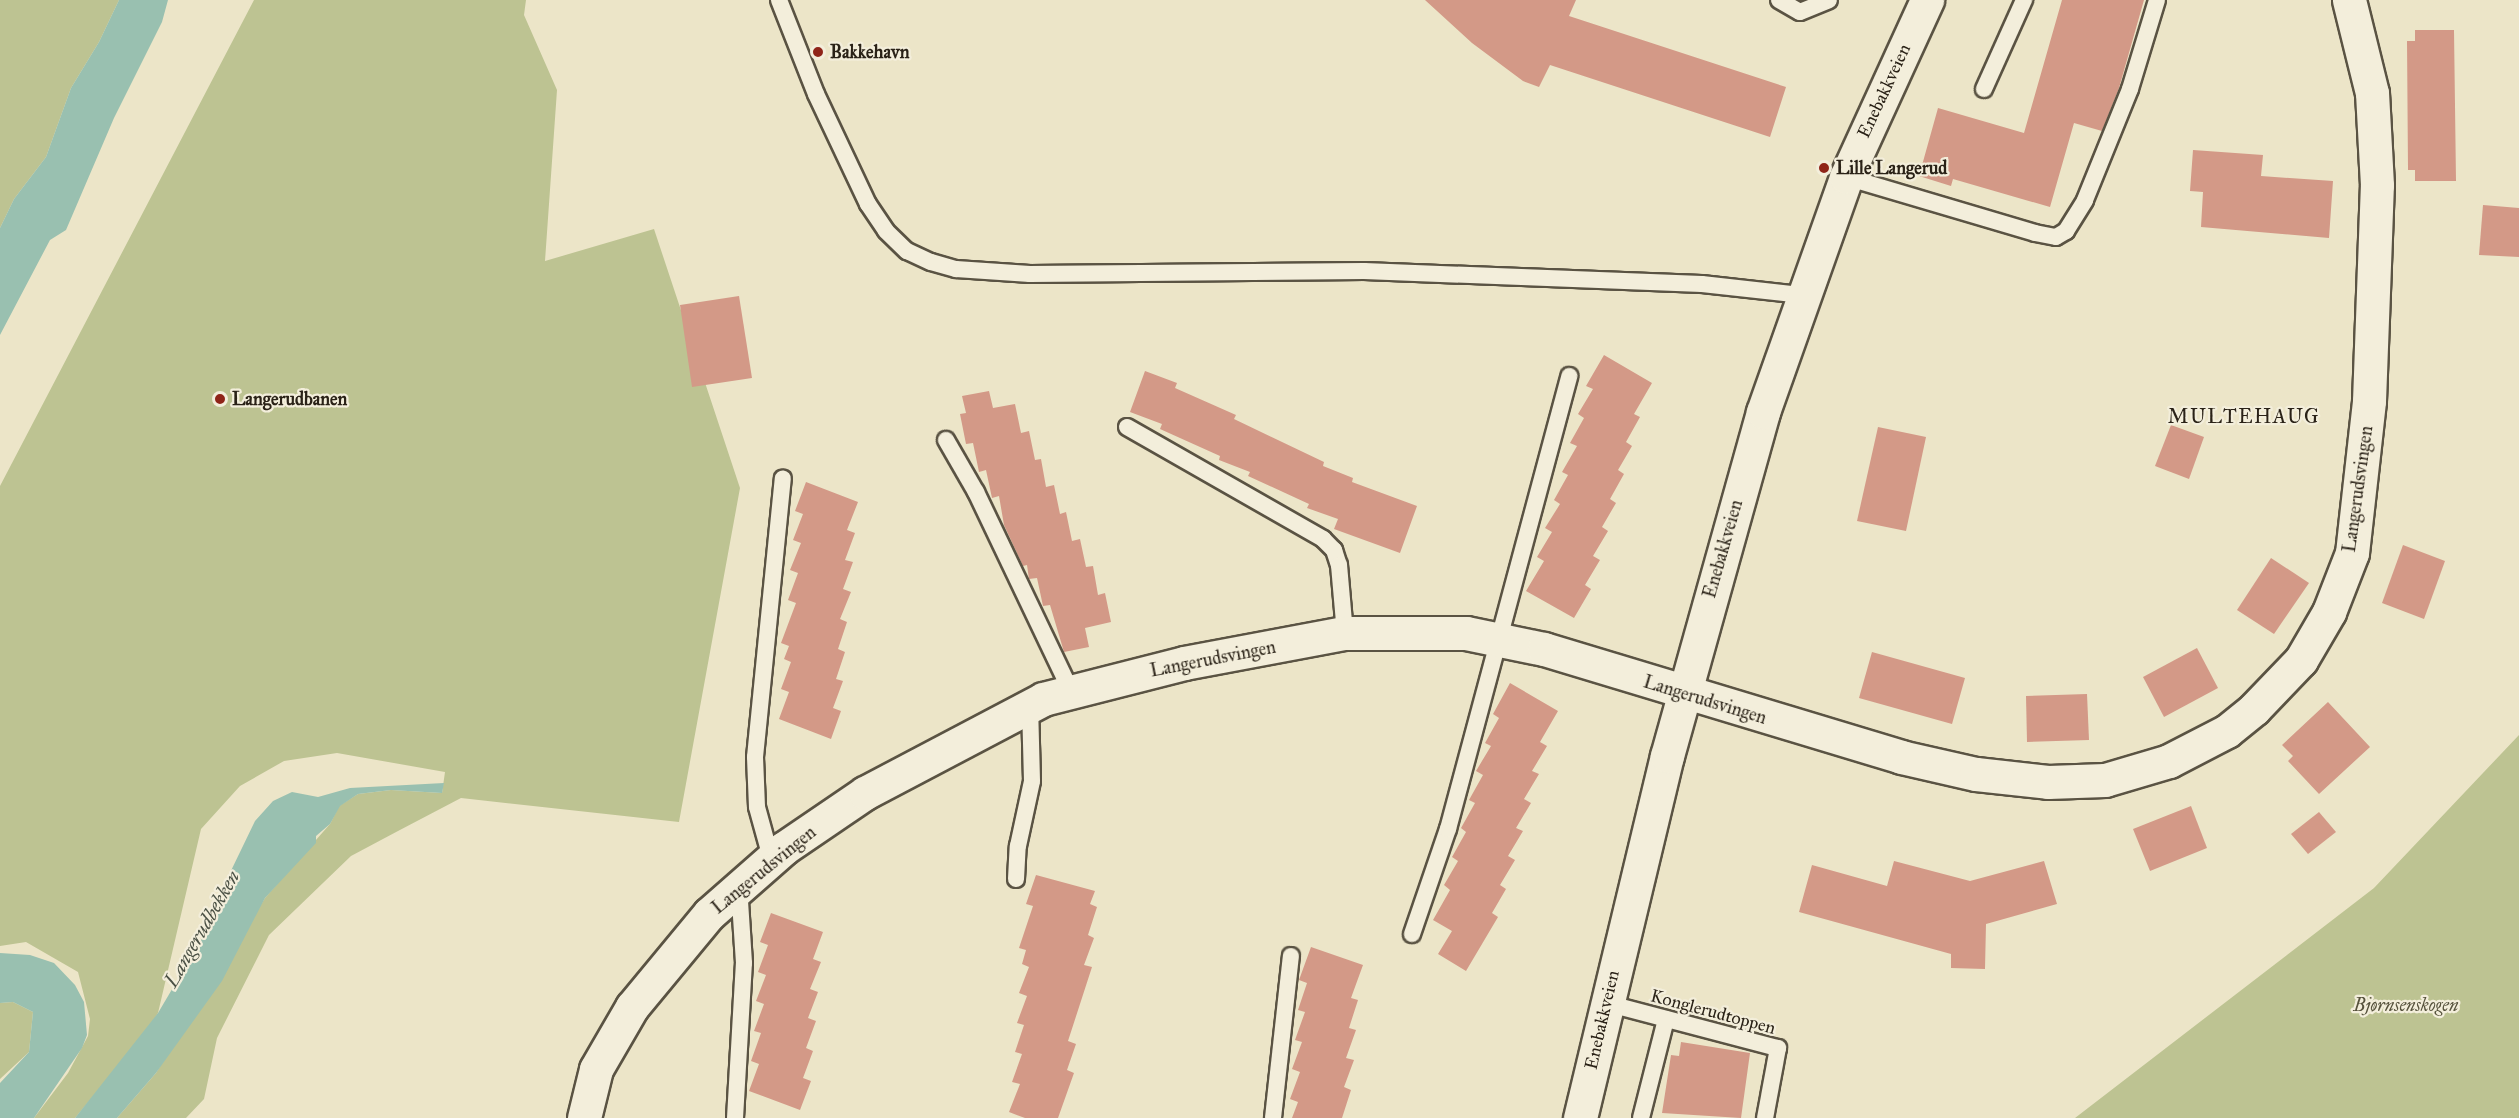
<!DOCTYPE html>
<html>
<head>
<meta charset="utf-8">
<style>
  body { margin:0 }
  #map { position:relative; width:2519px; height:1118px; overflow:hidden; background:#ece5c8; font-family:"IM FELL Great Primer",serif }
  div>[style] { position:absolute }
  [style*='--x'] { left:calc(var(--x)*1px); top:calc(var(--y)*1px); width:calc(var(--w)*1px); rotate:calc(var(--a)*1deg) }
  .green>* { inset:0; background:#bdc392 }
  .water>* { inset:0; background:#99c0b0 }
  .building>* { inset:0; background:#d39987 }
  .roads { filter:drop-shadow(2px 0 #5a5343) drop-shadow(-2px 0 #5a5343) drop-shadow(0 2px #5a5343) drop-shadow(0 -2px #5a5343) }
  .lane>* { height:16px; margin:-8px; padding:0 8px; transform-origin:8px; border-radius:8px; background:#f3eedb }
  .street>* { height:33px; margin:-16.5px; padding:0 16.5px; transform-origin:16.5px; border-radius:16.5px; background:#f3eedb }
  .secondary>* { height:33px; margin:-16.5px; padding:0 16.5px; transform-origin:16.5px; border-radius:16.5px; background:#f3eedb }
  .dots>* { width:16px; height:16px; translate:-50% -50%; box-sizing:border-box; border:3px solid #f3eedb; border-radius:50% }
  span { translate:-50% -50%; white-space:nowrap; text-align:center; line-height:1.15; -webkit-text-stroke:4.5px #f3eedb; paint-order:stroke }
  .poi-label { font-size:18px; color:#2a2217; font-weight:700 }
  .left { translate:0 -50%; text-align:left }
  .street-label { font-size:18px; color:#2a2217 }
  .park-label { font-size:18px; color:#56523c; font-style:italic }
  .neighbourhood-label { font-size:20px; color:#2a2217; letter-spacing:1.5px }
  .water-label { font-size:20px; color:#4b5145; font-style:italic }
</style>
</head>
<body>
<div id="map">
  <div class="green">
    <i style="clip-path:polygon(0 0,119px 0,99px 42px,71px 88px,46px 157px,14px 199px,0 228px)"></i>
    <i style="clip-path:polygon(254px 0,526px 0,524px 15px,557px 90px,545px 261px,654px 229px,740px 488px,679px 822px,461px 798px,398px 831px,351px 856px,269px 935px,217px 1038px,204px 1099px,186px 1118px,117px 1118px,156px 1073px,265px 898px,330px 824px,339px 806px,358px 794px,391px 790px,442px 793px,445px 772px,337px 753px,284px 761px,240px 786px,201px 829px,158px 1013px,144px 1035px,75px 1118px,34px 1118px,68px 1073px,88px 1036px,90px 1019px,78px 972px,26px 942px,0 946px,0 486px)"></i>
    <i style="clip-path:polygon(2519px 735px,2519px 1118px,2075px 1118px,2374px 888px)"></i>
    <i style="clip-path:polygon(13px 1002px,33px 1012px,29px 1052px,0 1079px,0 1003px)"></i>
  </div>
  <div class="water">
    <i style="clip-path:polygon(119px 0,168px 0,162px 22px,114px 118px,66px 230px,50px 240px,0 335px,0 228px,14px 199px,46px 157px,71px 88px,99px 42px)"></i>
    <i style="clip-path:polygon(444px 783px,442px 793px,391px 790px,358px 794px,340px 806px,330px 824px,316px 836px,316px 843px,265px 898px,222px 981px,156px 1073px,117px 1118px,75px 1118px,158px 1013px,217px 913px,227px 879px,255px 821px,273px 801px,292px 792px,318px 797px,350px 788px)"></i>
    <i style="clip-path:polygon(0 953px,30px 955px,54px 963px,75px 985px,84px 1002px,87px 1035px,82px 1048px,34px 1118px,0 1118px,0 1083px,29px 1052px,33px 1012px,13px 1002px,0 1003px)"></i>
  </div>
  <div class="building">
    <i style="clip-path:polygon(1425px 0,1576px 0,1569px 16px,1786px 87px,1770px 137px,1550px 65px,1539px 87px,1523px 81px,1472px 43px)"></i>
    <i style="clip-path:polygon(2062px 0,2144px 0,2119px 88px,2102px 131px,2074px 123px,2050px 207px,1953px 179px,1951px 186px,1919px 176px,1938px 108px,2024px 133px)"></i>
    <i style="clip-path:polygon(2415px 30px,2454px 30px,2456px 181px,2415px 181px,2415px 170px,2408px 170px,2407px 41px,2415px 41px)"></i>
    <i style="clip-path:polygon(2193px 150px,2263px 155px,2261px 176px,2333px 181px,2329px 238px,2201px 227px,2203px 192px,2190px 191px)"></i>
    <i style="clip-path:polygon(2483px 205px,2519px 208px,2519px 257px,2479px 255px)"></i>
    <i style="clip-path:polygon(739px 296px,752px 378px,692px 387px,680px 305px)"></i>
    <i style="clip-path:polygon(1604px 355px,1652px 383px,1634px 414px,1640px 417px,1626px 442px,1632px 446px,1618px 470px,1624px 474px,1610px 499px,1616px 503px,1602px 527px,1608px 531px,1593px 556px,1600px 560px,1585px 585px,1591px 589px,1574px 618px,1526px 591px,1544px 561px,1537px 557px,1552px 532px,1545px 528px,1560px 504px,1554px 500px,1568px 475px,1562px 472px,1577px 446px,1570px 443px,1584px 418px,1578px 414px,1593px 389px,1586px 386px)"></i>
    <i style="clip-path:polygon(1145px 371px,1177px 383px,1175px 388px,1236px 415px,1234px 419px,1324px 462px,1323px 466px,1353px 478px,1352px 482px,1417px 506px,1400px 553px,1334px 529px,1338px 519px,1307px 508px,1309px 504px,1248px 476px,1250px 472px,1219px 460px,1220px 456px,1160px 429px,1162px 424px,1130px 412px)"></i>
    <i style="clip-path:polygon(989px 391px,993px 408px,1015px 404px,1021px 433px,1029px 431px,1035px 460px,1041px 459px,1046px 487px,1054px 485px,1060px 514px,1066px 512px,1072px 541px,1080px 539px,1086px 567px,1093px 566px,1098px 595px,1105px 593px,1111px 622px,1085px 628px,1089px 647px,1064px 652px,1050px 605px,1043px 606px,1037px 578px,1029px 579px,1027px 565px,1023px 566px,1004px 525px,999px 496px,992px 498px,986px 470px,979px 472px,973px 443px,966px 444px,960px 414px,966px 413px,962px 396px)"></i>
    <i style="clip-path:polygon(2171px 425px,2204px 437px,2189px 479px,2155px 466px)"></i>
    <i style="clip-path:polygon(1878px 427px,1926px 437px,1906px 531px,1857px 521px)"></i>
    <i style="clip-path:polygon(806px 482px,858px 502px,847px 530px,855px 533px,845px 560px,853px 562px,843px 589px,851px 592px,840px 619px,847px 622px,838px 649px,845px 652px,836px 679px,843px 681px,833px 708px,841px 711px,831px 739px,779px 719px,789px 692px,781px 689px,791px 662px,784px 659px,789px 646px,781px 643px,796px 603px,788px 600px,798px 573px,790px 570px,801px 543px,793px 540px,803px 514px,795px 511px)"></i>
    <i style="clip-path:polygon(2403px 545px,2445px 561px,2424px 619px,2382px 603px)"></i>
    <i style="clip-path:polygon(2271px 558px,2309px 583px,2274px 634px,2237px 610px)"></i>
    <i style="clip-path:polygon(2197px 648px,2218px 688px,2164px 717px,2143px 677px)"></i>
    <i style="clip-path:polygon(1872px 652px,1965px 678px,1952px 724px,1859px 698px)"></i>
    <i style="clip-path:polygon(1510px 683px,1558px 711px,1540px 742px,1547px 746px,1532px 771px,1539px 774px,1524px 799px,1531px 803px,1516px 828px,1523px 831px,1508px 856px,1515px 860px,1500px 885px,1506px 889px,1492px 913px,1498px 917px,1466px 971px,1438px 954px,1452px 931px,1433px 920px,1450px 890px,1444px 885px,1458px 861px,1452px 857px,1466px 832px,1461px 828px,1475px 803px,1469px 800px,1483px 775px,1476px 771px,1491px 746px,1485px 743px,1499px 718px,1493px 714px)"></i>
    <i style="clip-path:polygon(2087px 694px,2089px 740px,2027px 742px,2026px 696px)"></i>
    <i style="clip-path:polygon(2328px 702px,2370px 747px,2319px 794px,2288px 761px,2293px 756px,2282px 745px)"></i>
    <i style="clip-path:polygon(2191px 806px,2207px 848px,2150px 871px,2133px 829px)"></i>
    <i style="clip-path:polygon(2319px 812px,2336px 832px,2308px 854px,2291px 834px)"></i>
    <i style="clip-path:polygon(1894px 861px,1970px 881px,2044px 861px,2057px 904px,1986px 924px,1985px 969px,1951px 968px,1951px 954px,1799px 912px,1812px 865px,1887px 886px)"></i>
    <i style="clip-path:polygon(1036px 875px,1095px 891px,1090px 904px,1097px 907px,1088px 935px,1094px 938px,1084px 965px,1092px 967px,1068px 1041px,1076px 1044px,1067px 1070px,1074px 1073px,1058px 1118px,1025px 1118px,1009px 1112px,1020px 1084px,1012px 1082px,1022px 1054px,1015px 1052px,1024px 1025px,1017px 1023px,1027px 996px,1019px 993px,1029px 967px,1022px 964px,1026px 950px,1019px 948px,1033px 906px,1026px 904px)"></i>
    <i style="clip-path:polygon(771px 913px,823px 932px,813px 959px,821px 962px,810px 989px,818px 992px,808px 1018px,816px 1021px,806px 1048px,813px 1051px,803px 1078px,811px 1081px,800px 1110px,749px 1091px,759px 1064px,751px 1061px,761px 1033px,754px 1031px,764px 1004px,756px 1001px,766px 975px,758px 972px,768px 945px,760px 942px)"></i>
    <i style="clip-path:polygon(1311px 947px,1363px 965px,1351px 998px,1358px 1000px,1349px 1028px,1356px 1030px,1346px 1058px,1354px 1060px,1344px 1087px,1351px 1090px,1342px 1118px,1292px 1118px,1298px 1102px,1290px 1099px,1300px 1072px,1292px 1069px,1302px 1042px,1295px 1040px,1305px 1012px,1298px 1010px,1307px 983px,1299px 980px)"></i>
    <i style="clip-path:polygon(1681px 1042px,1750px 1053px,1741px 1118px,1662px 1113px,1671px 1055px,1679px 1056px)"></i>
  </div>
  <div class="roads">
    <div class="lane">
      <i style="--x:779;--y:0;--w:101;--a:68.5"></i>
      <i style="--x:816;--y:94;--w:122;--a:64.7"></i>
      <i style="--x:868;--y:204;--w:32;--a:56"></i>
      <i style="--x:886;--y:231;--w:29;--a:44"></i>
      <i style="--x:907;--y:251;--w:26;--a:25"></i>
      <i style="--x:931;--y:262;--w:26;--a:16"></i>
      <i style="--x:956;--y:269;--w:74;--a:3.9"></i>
      <i style="--x:1030;--y:274;--w:334;--a:-0.5"></i>
      <i style="--x:1364;--y:271;--w:338;--a:2.2"></i>
      <i style="--x:1702;--y:284;--w:101;--a:6.3"></i>
      <i style="--x:1779;--y:0;--w:24;--a:30"></i>
      <i style="--x:1800;--y:12;--w:31;--a:-22"></i>
      <i style="--x:1984;--y:89;--w:98;--a:-65.8"></i>
      <i style="--x:1846;--y:177;--w:197;--a:16.5"></i>
      <i style="--x:2035;--y:233;--w:21;--a:11"></i>
      <i style="--x:2056;--y:237;--w:12;--a:-31"></i>
      <i style="--x:2066;--y:231;--w:36;--a:-58"></i>
      <i style="--x:2085;--y:200;--w:120;--a:-67.9"></i>
      <i style="--x:2130;--y:89;--w:93;--a:-73.1"></i>
      <i style="--x:1127;--y:427;--w:226;--a:29.7"></i>
      <i style="--x:1323;--y:539;--w:16;--a:45"></i>
      <i style="--x:1334;--y:550;--w:16;--a:72"></i>
      <i style="--x:1339;--y:565;--w:68;--a:85"></i>
      <i style="--x:946;--y:440;--w:60;--a:60"></i>
      <i style="--x:976;--y:492;--w:221;--a:64.5"></i>
      <i style="--x:771;--y:858;--w:53;--a:-105.4"></i>
      <i style="--x:757;--y:807;--w:50;--a:-92.3"></i>
      <i style="--x:755;--y:757;--w:280;--a:-84.3"></i>
      <i style="--x:1016;--y:879;--w:33;--a:-87"></i>
      <i style="--x:1018;--y:846;--w:66;--a:-77.8"></i>
      <i style="--x:1032;--y:781;--w:76;--a:-91.5"></i>
      <i style="--x:1412;--y:934;--w:111;--a:-71.1"></i>
      <i style="--x:1448;--y:829;--w:469;--a:-75"></i>
      <i style="--x:1606;--y:1003;--w:178;--a:14.7"></i>
      <i style="--x:1778;--y:1048;--w:71;--a:100.5"></i>
      <i style="--x:735;--y:1118;--w:155;--a:-86.7"></i>
      <i style="--x:744;--y:963;--w:78;--a:-93.7"></i>
      <i style="--x:1273;--y:1118;--w:163;--a:-83.7"></i>
      <i style="--x:1641;--y:1118;--w:102;--a:-75.8"></i>
    </div>
    <div class="street">
      <i style="--x:584;--y:1118;--w:50;--a:-76.2"></i>
      <i style="--x:596;--y:1069;--w:72;--a:-59.9"></i>
      <i style="--x:632;--y:1007;--w:121;--a:-50.4"></i>
      <i style="--x:709;--y:914;--w:100;--a:-41.3"></i>
      <i style="--x:784;--y:848;--w:98;--a:-34.2"></i>
      <i style="--x:865;--y:793;--w:201;--a:-27.8"></i>
      <i style="--x:1043;--y:699;--w:146;--a:-14.3"></i>
      <i style="--x:1184;--y:663;--w:164;--a:-10.6"></i>
      <i style="--x:1345;--y:633;--w:121;--a:0"></i>
      <i style="--x:1466;--y:633;--w:80;--a:11.6"></i>
      <i style="--x:1544;--y:649;--w:373;--a:16.8"></i>
      <i style="--x:1901;--y:757;--w:77;--a:12.8"></i>
      <i style="--x:1976;--y:774;--w:72;--a:6.3"></i>
      <i style="--x:2048;--y:782;--w:57;--a:-2"></i>
      <i style="--x:2105;--y:780;--w:67;--a:-16.5"></i>
      <i style="--x:2169;--y:761;--w:65;--a:-27.3"></i>
      <i style="--x:2227;--y:731;--w:35;--a:-39"></i>
      <i style="--x:2254;--y:709;--w:68;--a:-46.2"></i>
      <i style="--x:2301;--y:660;--w:56;--a:-59.7"></i>
      <i style="--x:2329;--y:612;--w:63;--a:-68.7"></i>
      <i style="--x:2352;--y:553;--w:153;--a:-83.6"></i>
      <i style="--x:2369;--y:401;--w:216;--a:-87.9"></i>
      <i style="--x:2377;--y:185;--w:92;--a:-93.1"></i>
      <i style="--x:2372;--y:93;--w:96;--a:-103.9"></i>
    </div>
    <div class="secondary">
      <i style="--x:1580;--y:1118;--w:372;--a:-76.5"></i>
      <i style="--x:1667;--y:756;--w:357;--a:-74.4"></i>
      <i style="--x:1763;--y:412;--w:249;--a:-70.5"></i>
      <i style="--x:1846;--y:177;--w:195;--a:-65.4"></i>
    </div>
  </div>
  <div class="dots">
    <i style="left:818px;top:52px;background:#8f2418"></i>
    <i style="left:1824px;top:168px;background:#8f2418"></i>
    <i style="left:220px;top:399px;background:#8f2418"></i>
  </div>
  <div class="poi-label">
    <span class="left" style="left:830px;top:52px">Bakkehavn</span>
    <span class="left" style="left:1836px;top:168px">Lille Langerud</span>
    <span class="left" style="left:232px;top:399px">Langerudbanen</span>
  </div>
  <div class="street-label">
    <span style="left:1884px;top:91px;rotate:-65deg">Enebakkveien</span>
    <span style="left:2358px;top:489px;rotate:-82deg">Langerudsvingen</span>
    <span style="left:1723px;top:549px;rotate:-74deg">Enebakkveien</span>
    <span style="left:1213px;top:659px;rotate:-11deg">Langerudsvingen</span>
    <span style="left:1705px;top:700px;rotate:17deg">Langerudsvingen</span>
    <span style="left:764px;top:870px;rotate:-39deg">Langerudsvingen</span>
    <span style="left:1713px;top:1012px;rotate:15deg">Konglerudtoppen</span>
    <span style="left:1602px;top:1020px;rotate:-77deg">Enebakkveien</span>
  </div>
  <div class="park-label">
    <span style="left:2406px;top:1005px">Bjørnsenskogen</span>
  </div>
  <div class="neighbourhood-label">
    <span style="left:2244px;top:416px">MULTEHAUG</span>
  </div>
  <div class="water-label">
    <span style="left:202px;top:929px;rotate:-60deg">Langerudbekken</span>
  </div>
</div>
</body>
</html>
